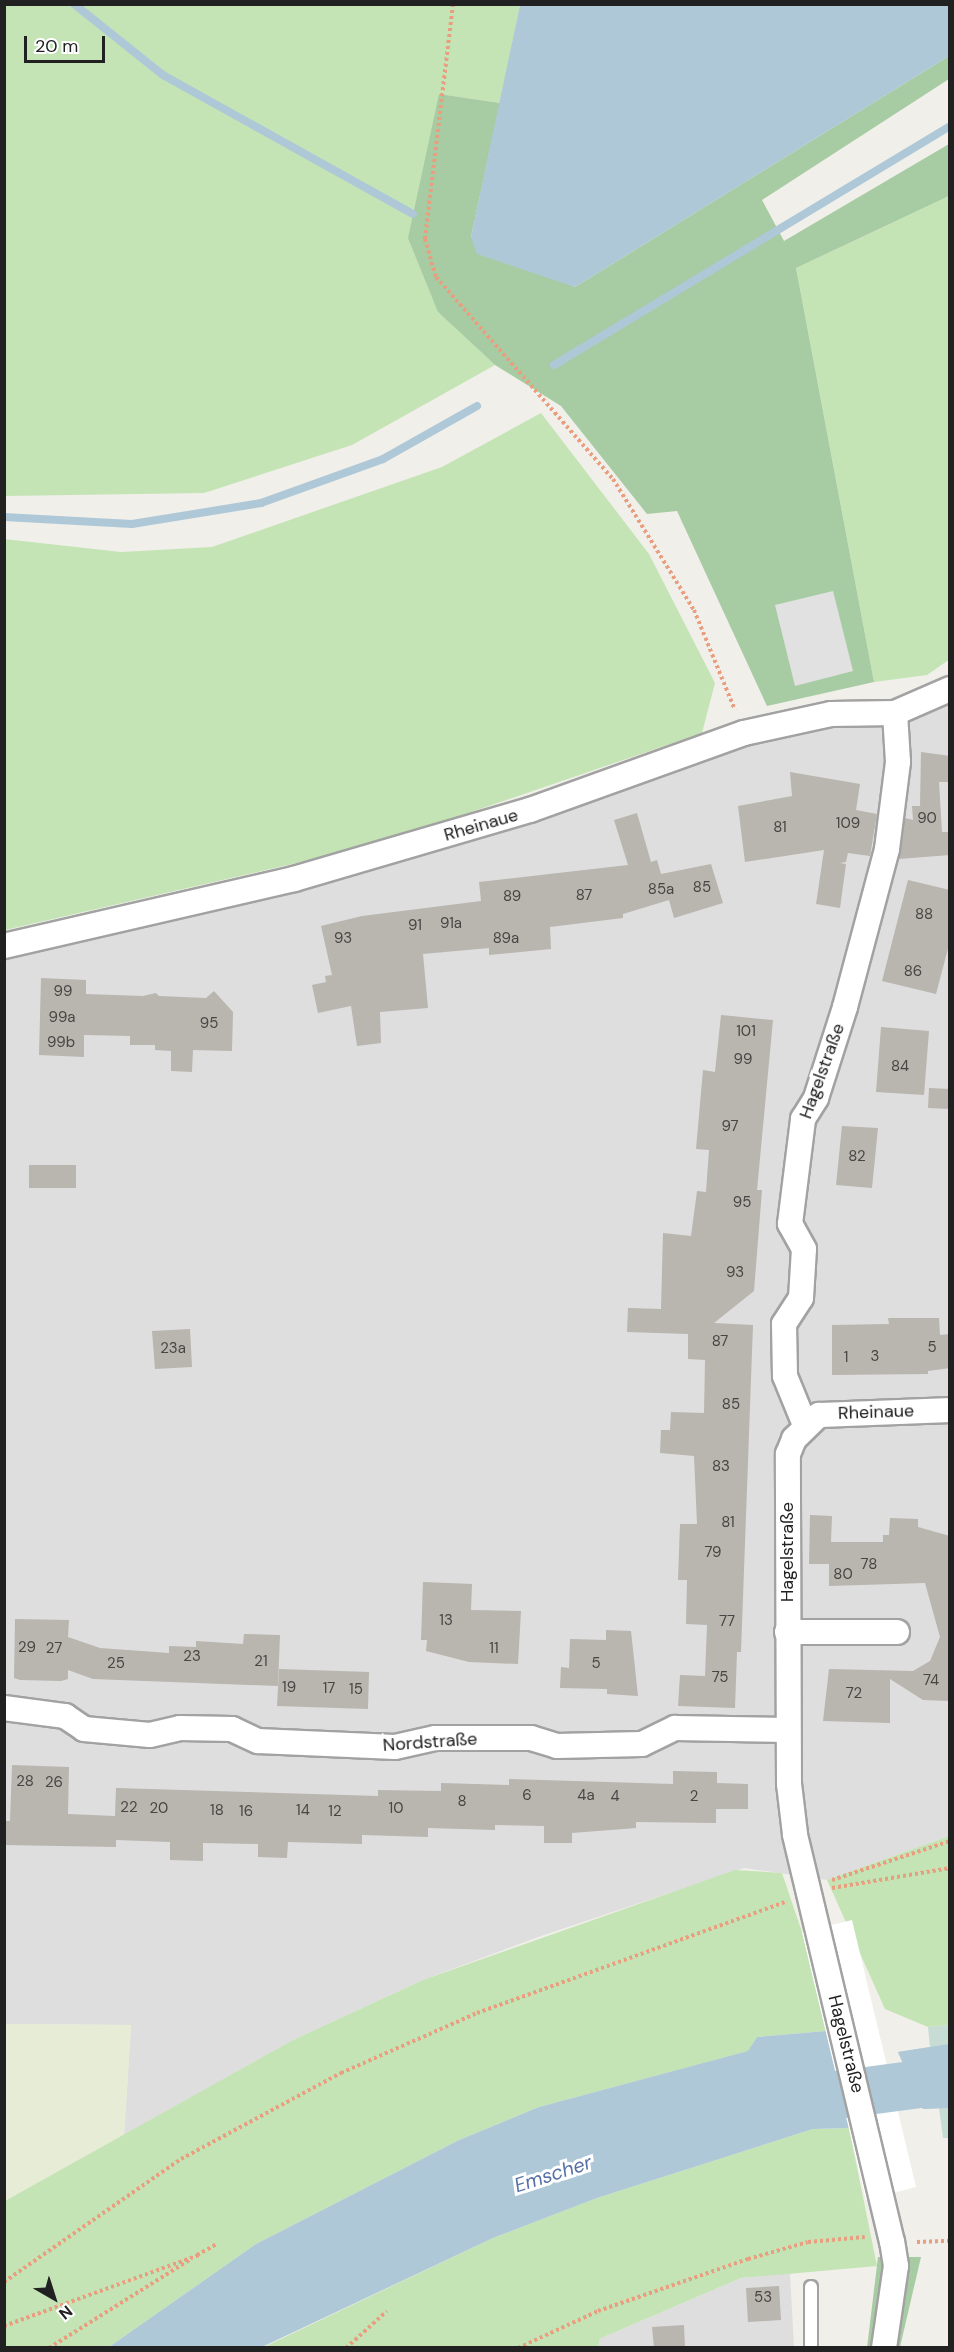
<!DOCTYPE html>
<html>
<head>
<meta charset="utf-8">
<style>
  body { margin:0 }
  #map { position:relative; width:954px; height:2352px; overflow:hidden; background:#f0efe9; font-family:"DM Sans",sans-serif }
  div>[style] { position:absolute }
  [style*='--x'] { left:calc(var(--x)*1px); top:calc(var(--y)*1px); width:calc(var(--w)*1px); rotate:calc(var(--a)*1deg) }
  .residential>* { inset:0; background:#dfdede }
  .farmland>* { inset:0; background:#e7ecd7 }
  .grass>* { inset:0; background:#c4e4b5 }
  .forest>* { inset:0; background:#a7cba2 }
  .wetland>* { inset:0; background:#c8dcd6 }
  .parking>* { inset:0; background:#e1e1e1 }
  .water>* { inset:0; background:#afc8d8 }
  .pier>* { inset:0; background:#fff }
  .stream>* { height:8px; margin:-4px; padding:0 4px; transform-origin:4px; border-radius:4px; background:#afc8d8 }
  .river>* { height:48px; margin:-24px; padding:0 24px; transform-origin:24px; border-radius:24px; background:#afc8d8 }
  .building>* { inset:0; background:#b9b5af }
  .path>* { height:4px; margin-top:-2px; transform-origin:0; background:repeating-linear-gradient(90deg,#ea9e80 0 3px,transparent 0 6px) }
  .roads { filter:drop-shadow(2px 0 #a2a2a2) drop-shadow(-2px 0 #a2a2a2) drop-shadow(0 2px #a2a2a2) drop-shadow(0 -2px #a2a2a2) }
  .lane>* { height:12px; margin:-6px; padding:0 6px; transform-origin:6px; border-radius:6px; background:#fff }
  .street>* { height:24px; margin:-12px; padding:0 12px; transform-origin:12px; border-radius:12px; background:#fff }
  span { translate:-50% -50%; white-space:nowrap; text-align:center; line-height:1.15; -webkit-text-stroke:6px #fff; paint-order:stroke }
  .number-label { font-size:15px; color:#474644 }
  .number-label span { -webkit-text-stroke-width:0 }
  .street-label { font-size:18px; color:#212121 }
  .water-label { font-size:20px; color:#5771a7; font-style:italic }
  .frame { position:absolute; inset:0; border:6px solid #212121; pointer-events:none }
  .north { position:absolute; left:24px; top:2268px; width:60px; height:60px; -webkit-text-stroke:4px #fff; paint-order:stroke; rotate:141deg; font-size:16px; font-weight:700; line-height:24px; text-align:center; color:#212121 }
  .north::after { content:''; display:block; margin:auto; width:21px; height:27px; background:#212121; clip-path:polygon(50% 0,100% 100%,50% 72%,0 100%) }
  .scale { position:absolute; left:24px; top:36px; width:81px; height:27px; box-sizing:border-box; border:3px solid #212121; border-top:0; padding-left:8px; font-size:18px; line-height:21px; white-space:nowrap; color:#212121; -webkit-text-stroke:4px #fff; paint-order:stroke }
</style>
</head>
<body>
<div id="map">
  <div class="residential">
    <i style="clip-path:polygon(949px 692px,949px 1836px,827px 1880px,744px 1868px,541px 1936px,423px 1980px,293px 2040px,124px 2136px,131px 2025px,5px 2024px,4px 949px,295px 883px,745px 736px)"></i>
    <i style="clip-path:polygon(790px 2273px,794px 2347px,599px 2348px,599px 2339px,741px 2278px)"></i>
  </div>
  <div class="farmland">
    <i style="clip-path:polygon(5px 2024px,131px 2025px,124px 2136px,5px 2201px)"></i>
  </div>
  <div class="grass">
    <i style="clip-path:polygon(4px 5px,520px 5px,500px 103px,439px 94px,438px 312px,495px 365px,352px 445px,204px 493px,5px 496px)"></i>
    <i style="clip-path:polygon(949px 196px,950px 659px,927px 675px,874px 682px,796px 268px)"></i>
    <i style="clip-path:polygon(541px 413px,649px 554px,715px 683px,702px 733px,375px 845px,5px 930px,4px 539px,121px 552px,212px 547px,442px 467px)"></i>
    <i style="clip-path:polygon(949px 1836px,949px 2025px,928px 2027px,885px 2009px,827px 1880px)"></i>
    <i style="clip-path:polygon(735px 1870px,782px 1873px,802px 1932px,826px 2031px,757px 2037px,749px 2051px,539px 2107px,459px 2140px,256px 2244px,109px 2347px,5px 2348px,5px 2201px,293px 2040px,423px 1980px)"></i>
    <i style="clip-path:polygon(849px 2128px,877px 2266px,741px 2278px,599px 2339px,599px 2347px,262px 2348px,493px 2238px,597px 2198px,813px 2129px)"></i>
  </div>
  <div class="forest">
    <i style="clip-path:polygon(949px 56px,949px 79px,762px 200px,784px 241px,949px 144px,949px 196px,796px 268px,874px 682px,767px 706px,677px 511px,647px 514px,561px 406px,495px 365px,438px 312px,408px 238px,439px 94px,500px 103px,471px 237px,575px 287px)"></i>
    <i style="clip-path:polygon(878px 2257px,921px 2257px,900px 2347px,867px 2348px)"></i>
  </div>
  <div class="wetland">
    <i style="clip-path:polygon(949px 2025px,949px 2138px,943px 2138px,939px 2108px,923px 2109px,898px 2052px,930px 2047px,928px 2027px)"></i>
  </div>
  <div class="parking">
    <i style="clip-path:polygon(833px 591px,853px 671px,795px 686px,775px 605px)"></i>
  </div>
  <div class="water">
    <i style="clip-path:polygon(520px 5px,949px 5px,949px 56px,575px 287px,477px 254px,471px 237px)"></i>
    <i style="clip-path:polygon(826px 2031px,849px 2128px,813px 2129px,597px 2198px,493px 2238px,262px 2347px,109px 2347px,256px 2244px,459px 2140px,539px 2107px,748px 2051px,757px 2037px)"></i>
    <i style="clip-path:polygon(949px 2044px,949px 2108px,923px 2109px,898px 2052px)"></i>
  </div>
  <div class="pier">
    <i style="clip-path:polygon(852px 1920px,916px 2187px,866px 2200px,802px 1932px)"></i>
  </div>
  <div class="stream">
    <i style="--x:74;--y:4;--w:114;--a:38.6"></i>
    <i style="--x:163;--y:75;--w:286;--a:29.1"></i>
    <i style="--x:554;--y:365;--w:463;--a:-31.1"></i>
    <i style="--x:4;--y:517;--w:128;--a:3.1"></i>
    <i style="--x:132;--y:524;--w:131;--a:-9.2"></i>
    <i style="--x:261;--y:503;--w:130;--a:-19.8"></i>
    <i style="--x:383;--y:459;--w:108;--a:-29.4"></i>
  </div>
  <div class="river">
    <i style="--x:777;--y:2103;--w:175;--a:-7.6"></i>
  </div>
  <div class="building">
    <i style="clip-path:polygon(921px 752px,950px 756px,950px 782px,939px 782px,942px 832px,950px 832px,950px 855px,899px 859px,905px 818px,913px 820px,912px 806px,920px 806px)"></i>
    <i style="clip-path:polygon(790px 772px,860px 784px,856px 810px,877px 814px,870px 856px,848px 853px,846px 862px,840px 863px,846px 864px,840px 908px,816px 904px,824px 850px,745px 862px,738px 806px,792px 796px)"></i>
    <i style="clip-path:polygon(637px 813px,651px 862px,657px 860px,661px 874px,711px 864px,723px 903px,674px 918px,669px 900px,623px 914px,623px 918px,550px 927px,551px 949px,489px 955px,489px 948px,423px 954px,428px 1008px,380px 1012px,381px 1043px,357px 1046px,351px 1006px,318px 1013px,312px 985px,326px 982px,325px 976px,332px 975px,321px 926px,362px 916px,481px 901px,479px 882px,628px 865px,614px 820px)"></i>
    <i style="clip-path:polygon(908px 880px,950px 890px,950px 941px,936px 994px,882px 981px)"></i>
    <i style="clip-path:polygon(41px 978px,86px 980px,86px 994px,143px 996px,156px 993px,159px 996px,206px 998px,214px 991px,233px 1012px,232px 1051px,193px 1050px,192px 1072px,171px 1071px,171px 1051px,155px 1050px,155px 1045px,130px 1045px,130px 1036px,84px 1035px,84px 1057px,39px 1055px)"></i>
    <i style="clip-path:polygon(721px 1015px,773px 1020px,757px 1190px,762px 1190px,754px 1291px,714px 1323px,753px 1325px,741px 1652px,737px 1652px,735px 1708px,678px 1706px,680px 1675px,705px 1676px,707px 1625px,686px 1624px,687px 1580px,678px 1580px,680px 1524px,697px 1524px,694px 1456px,660px 1453px,661px 1430px,670px 1430px,671px 1412px,704px 1413px,705px 1360px,688px 1359px,688px 1334px,627px 1332px,628px 1308px,661px 1309px,663px 1233px,691px 1236px,697px 1191px,706px 1192px,709px 1150px,696px 1149px,703px 1070px,715px 1072px)"></i>
    <i style="clip-path:polygon(881px 1027px,929px 1031px,924px 1095px,876px 1092px)"></i>
    <i style="clip-path:polygon(929px 1088px,950px 1089px,950px 1109px,928px 1108px)"></i>
    <i style="clip-path:polygon(842px 1126px,878px 1128px,872px 1188px,836px 1185px)"></i>
    <i style="clip-path:polygon(29px 1165px,76px 1165px,76px 1188px,29px 1188px)"></i>
    <i style="clip-path:polygon(888px 1318px,939px 1318px,940px 1335px,950px 1334px,950px 1368px,928px 1371px,928px 1374px,832px 1375px,832px 1325px,889px 1324px)"></i>
    <i style="clip-path:polygon(190px 1329px,192px 1367px,155px 1369px,152px 1331px)"></i>
    <i style="clip-path:polygon(810px 1515px,832px 1516px,831px 1542px,883px 1542px,883px 1535px,889px 1535px,890px 1518px,918px 1519px,918px 1527px,950px 1536px,950px 1701px,923px 1700px,890px 1679px,890px 1723px,823px 1721px,829px 1669px,913px 1671px,930px 1661px,940px 1637px,925px 1583px,829px 1586px,829px 1564px,809px 1564px)"></i>
    <i style="clip-path:polygon(423px 1582px,472px 1584px,471px 1610px,521px 1611px,518px 1664px,469px 1662px,426px 1651px,427px 1640px,421px 1640px)"></i>
    <i style="clip-path:polygon(15px 1619px,69px 1620px,68px 1637px,100px 1648px,169px 1653px,169px 1646px,196px 1647px,196px 1641px,243px 1644px,244px 1634px,280px 1635px,278px 1686px,93px 1679px,68px 1670px,68px 1679px,61px 1681px,20px 1680px,14px 1678px)"></i>
    <i style="clip-path:polygon(606px 1630px,631px 1631px,638px 1696px,607px 1694px,607px 1689px,560px 1688px,561px 1667px,569px 1668px,570px 1639px,606px 1640px)"></i>
    <i style="clip-path:polygon(279px 1669px,369px 1672px,368px 1709px,277px 1706px)"></i>
    <i style="clip-path:polygon(12px 1765px,69px 1767px,68px 1814px,115px 1816px,116px 1788px,378px 1796px,378px 1790px,441px 1791px,441px 1783px,509px 1785px,509px 1779px,673px 1784px,673px 1771px,717px 1772px,717px 1783px,748px 1784px,748px 1809px,716px 1809px,716px 1823px,636px 1822px,636px 1828px,572px 1833px,572px 1843px,544px 1843px,544px 1826px,495px 1825px,495px 1830px,428px 1828px,428px 1837px,362px 1835px,362px 1844px,288px 1842px,287px 1858px,258px 1857px,258px 1844px,203px 1843px,203px 1861px,170px 1860px,170px 1842px,116px 1840px,116px 1847px,4px 1845px,4px 1821px,10px 1821px)"></i>
    <i style="clip-path:polygon(779px 2286px,781px 2320px,748px 2322px,746px 2288px)"></i>
    <i style="clip-path:polygon(684px 2325px,685px 2348px,654px 2348px,652px 2327px)"></i>
  </div>
  <div class="path">
    <i style="--x:453;--y:4;--w:237;--a:96.8"></i>
    <i style="--x:425;--y:239;--w:40;--a:74"></i>
    <i style="--x:436;--y:277;--w:269;--a:48.8"></i>
    <i style="--x:613;--y:479;--w:154;--a:58.3"></i>
    <i style="--x:694;--y:610;--w:108;--a:67.7"></i>
    <i style="--x:832;--y:1880;--w:124;--a:-18.3"></i>
    <i style="--x:832;--y:1888;--w:120;--a:-9.6"></i>
    <i style="--x:917;--y:2242;--w:33;--a:-2"></i>
    <i style="--x:197;--y:2255;--w:23;--a:-29"></i>
    <i style="--x:4;--y:2282;--w:216;--a:-34.8"></i>
    <i style="--x:181;--y:2159;--w:182;--a:-28.3"></i>
    <i style="--x:341;--y:2073;--w:149;--a:-23.8"></i>
    <i style="--x:477;--y:2013;--w:327;--a:-19.8"></i>
    <i style="--x:4;--y:2326;--w:208;--a:-20"></i>
    <i style="--x:49;--y:2348;--w:168;--a:-32.1"></i>
    <i style="--x:346;--y:2348;--w:55;--a:-42.1"></i>
    <i style="--x:518;--y:2348;--w:88;--a:-24.8"></i>
    <i style="--x:598;--y:2311;--w:159;--a:-19.1"></i>
    <i style="--x:748;--y:2259;--w:62;--a:-15.8"></i>
    <i style="--x:808;--y:2242;--w:57;--a:-5"></i>
  </div>
  <div class="roads">
    <div class="lane">
      <i style="--x:811;--y:2348;--w:61;--a:-90"></i>
    </div>
    <div class="street">
      <i style="--x:4;--y:946;--w:298;--a:-13"></i>
      <i style="--x:294;--y:879;--w:246;--a:-16.3"></i>
      <i style="--x:530;--y:810;--w:227;--a:-19.8"></i>
      <i style="--x:744;--y:733;--w:89;--a:-12.3"></i>
      <i style="--x:831;--y:714;--w:64;--a:-0.9"></i>
      <i style="--x:895;--y:713;--w:60;--a:-23.6"></i>
      <i style="--x:805;--y:1425;--w:53;--a:-112.2"></i>
      <i style="--x:785;--y:1376;--w:52;--a:-91.1"></i>
      <i style="--x:784;--y:1324;--w:31;--a:-57"></i>
      <i style="--x:801;--y:1298;--w:49;--a:-86.5"></i>
      <i style="--x:804;--y:1249;--w:29;--a:-119"></i>
      <i style="--x:790;--y:1224;--w:106;--a:-82.9"></i>
      <i style="--x:803;--y:1119;--w:25;--a:-58"></i>
      <i style="--x:816;--y:1098;--w:96;--a:-72.3"></i>
      <i style="--x:845;--y:1007;--w:163;--a:-75.1"></i>
      <i style="--x:887;--y:849;--w:88;--a:-82.8"></i>
      <i style="--x:898;--y:762;--w:49;--a:-93.5"></i>
      <i style="--x:787;--y:1632;--w:110;--a:0"></i>
      <i style="--x:4;--y:1708;--w:62;--a:7.5"></i>
      <i style="--x:65;--y:1716;--w:23;--a:34"></i>
      <i style="--x:84;--y:1729;--w:66;--a:5.2"></i>
      <i style="--x:150;--y:1735;--w:31;--a:-13"></i>
      <i style="--x:180;--y:1728;--w:52;--a:1.1"></i>
      <i style="--x:232;--y:1729;--w:29;--a:25"></i>
      <i style="--x:258;--y:1741;--w:137;--a:2.5"></i>
      <i style="--x:395;--y:1747;--w:41;--a:-12.7"></i>
      <i style="--x:435;--y:1738;--w:96;--a:0"></i>
      <i style="--x:531;--y:1738;--w:27;--a:17"></i>
      <i style="--x:557;--y:1746;--w:85;--a:-1.3"></i>
      <i style="--x:642;--y:1744;--w:37;--a:-26"></i>
      <i style="--x:675;--y:1728;--w:112;--a:1"></i>
      <i style="--x:884;--y:2348;--w:83;--a:-81.7"></i>
      <i style="--x:896;--y:2266;--w:24;--a:-99"></i>
      <i style="--x:892;--y:2242;--w:419;--a:-103.4"></i>
      <i style="--x:795;--y:1834;--w:50;--a:-96.8"></i>
      <i style="--x:789;--y:1784;--w:330;--a:-90.2"></i>
      <i style="--x:788;--y:1454;--w:16;--a:-68"></i>
      <i style="--x:794;--y:1439;--w:35;--a:-44"></i>
      <i style="--x:819;--y:1415;--w:131;--a:-2.2"></i>
    </div>
  </div>
  <div class="number-label">
    <span style="left:927px;top:819px">90</span>
    <span style="left:848px;top:824px">109</span>
    <span style="left:780px;top:828px">81</span>
    <span style="left:702px;top:888px">85</span>
    <span style="left:661px;top:890px">85a</span>
    <span style="left:584px;top:896px">87</span>
    <span style="left:512px;top:897px">89</span>
    <span style="left:924px;top:915px">88</span>
    <span style="left:451px;top:924px">91a</span>
    <span style="left:415px;top:926px">91</span>
    <span style="left:343px;top:939px">93</span>
    <span style="left:506px;top:939px">89a</span>
    <span style="left:913px;top:972px">86</span>
    <span style="left:63px;top:992px">99</span>
    <span style="left:62px;top:1018px">99a</span>
    <span style="left:209px;top:1024px">95</span>
    <span style="left:746px;top:1032px">101</span>
    <span style="left:61px;top:1043px">99b</span>
    <span style="left:743px;top:1060px">99</span>
    <span style="left:900px;top:1067px">84</span>
    <span style="left:730px;top:1127px">97</span>
    <span style="left:857px;top:1157px">82</span>
    <span style="left:742px;top:1203px">95</span>
    <span style="left:735px;top:1273px">93</span>
    <span style="left:720px;top:1342px">87</span>
    <span style="left:932px;top:1348px">5</span>
    <span style="left:173px;top:1349px">23a</span>
    <span style="left:875px;top:1357px">3</span>
    <span style="left:846px;top:1358px">1</span>
    <span style="left:731px;top:1405px">85</span>
    <span style="left:721px;top:1467px">83</span>
    <span style="left:728px;top:1523px">81</span>
    <span style="left:713px;top:1553px">79</span>
    <span style="left:869px;top:1565px">78</span>
    <span style="left:843px;top:1575px">80</span>
    <span style="left:446px;top:1621px">13</span>
    <span style="left:727px;top:1622px">77</span>
    <span style="left:27px;top:1648px">29</span>
    <span style="left:54px;top:1649px">27</span>
    <span style="left:494px;top:1649px">11</span>
    <span style="left:192px;top:1657px">23</span>
    <span style="left:261px;top:1662px">21</span>
    <span style="left:116px;top:1664px">25</span>
    <span style="left:596px;top:1664px">5</span>
    <span style="left:720px;top:1678px">75</span>
    <span style="left:931px;top:1681px">74</span>
    <span style="left:289px;top:1688px">19</span>
    <span style="left:329px;top:1689px">17</span>
    <span style="left:356px;top:1690px">15</span>
    <span style="left:854px;top:1694px">72</span>
    <span style="left:25px;top:1782px">28</span>
    <span style="left:54px;top:1783px">26</span>
    <span style="left:527px;top:1796px">6</span>
    <span style="left:586px;top:1796px">4a</span>
    <span style="left:615px;top:1797px">4</span>
    <span style="left:694px;top:1797px">2</span>
    <span style="left:462px;top:1802px">8</span>
    <span style="left:129px;top:1808px">22</span>
    <span style="left:159px;top:1809px">20</span>
    <span style="left:396px;top:1809px">10</span>
    <span style="left:217px;top:1811px">18</span>
    <span style="left:303px;top:1811px">14</span>
    <span style="left:246px;top:1812px">16</span>
    <span style="left:335px;top:1812px">12</span>
    <span style="left:763px;top:2298px">53</span>
  </div>
  <div class="street-label">
    <span style="left:481px;top:825px;rotate:-16deg">Rheinaue</span>
    <span style="left:822px;top:1071px;rotate:-70deg">Hagelstraße</span>
    <span style="left:876px;top:1412px;rotate:-2deg">Rheinaue</span>
    <span style="left:787px;top:1552px;rotate:-90deg">Hagelstraße</span>
    <span style="left:430px;top:1742px;rotate:-4deg">Nordstraße</span>
    <span style="left:846px;top:2044px;rotate:76deg">Hagelstraße</span>
  </div>
  <div class="water-label">
    <span style="left:553px;top:2174px;rotate:-18deg">Emscher</span>
  </div>
  <div class="frame"></div>
  <div class="north">N</div>
  <div class="scale">20 m</div>
</div>
</body>
</html>
